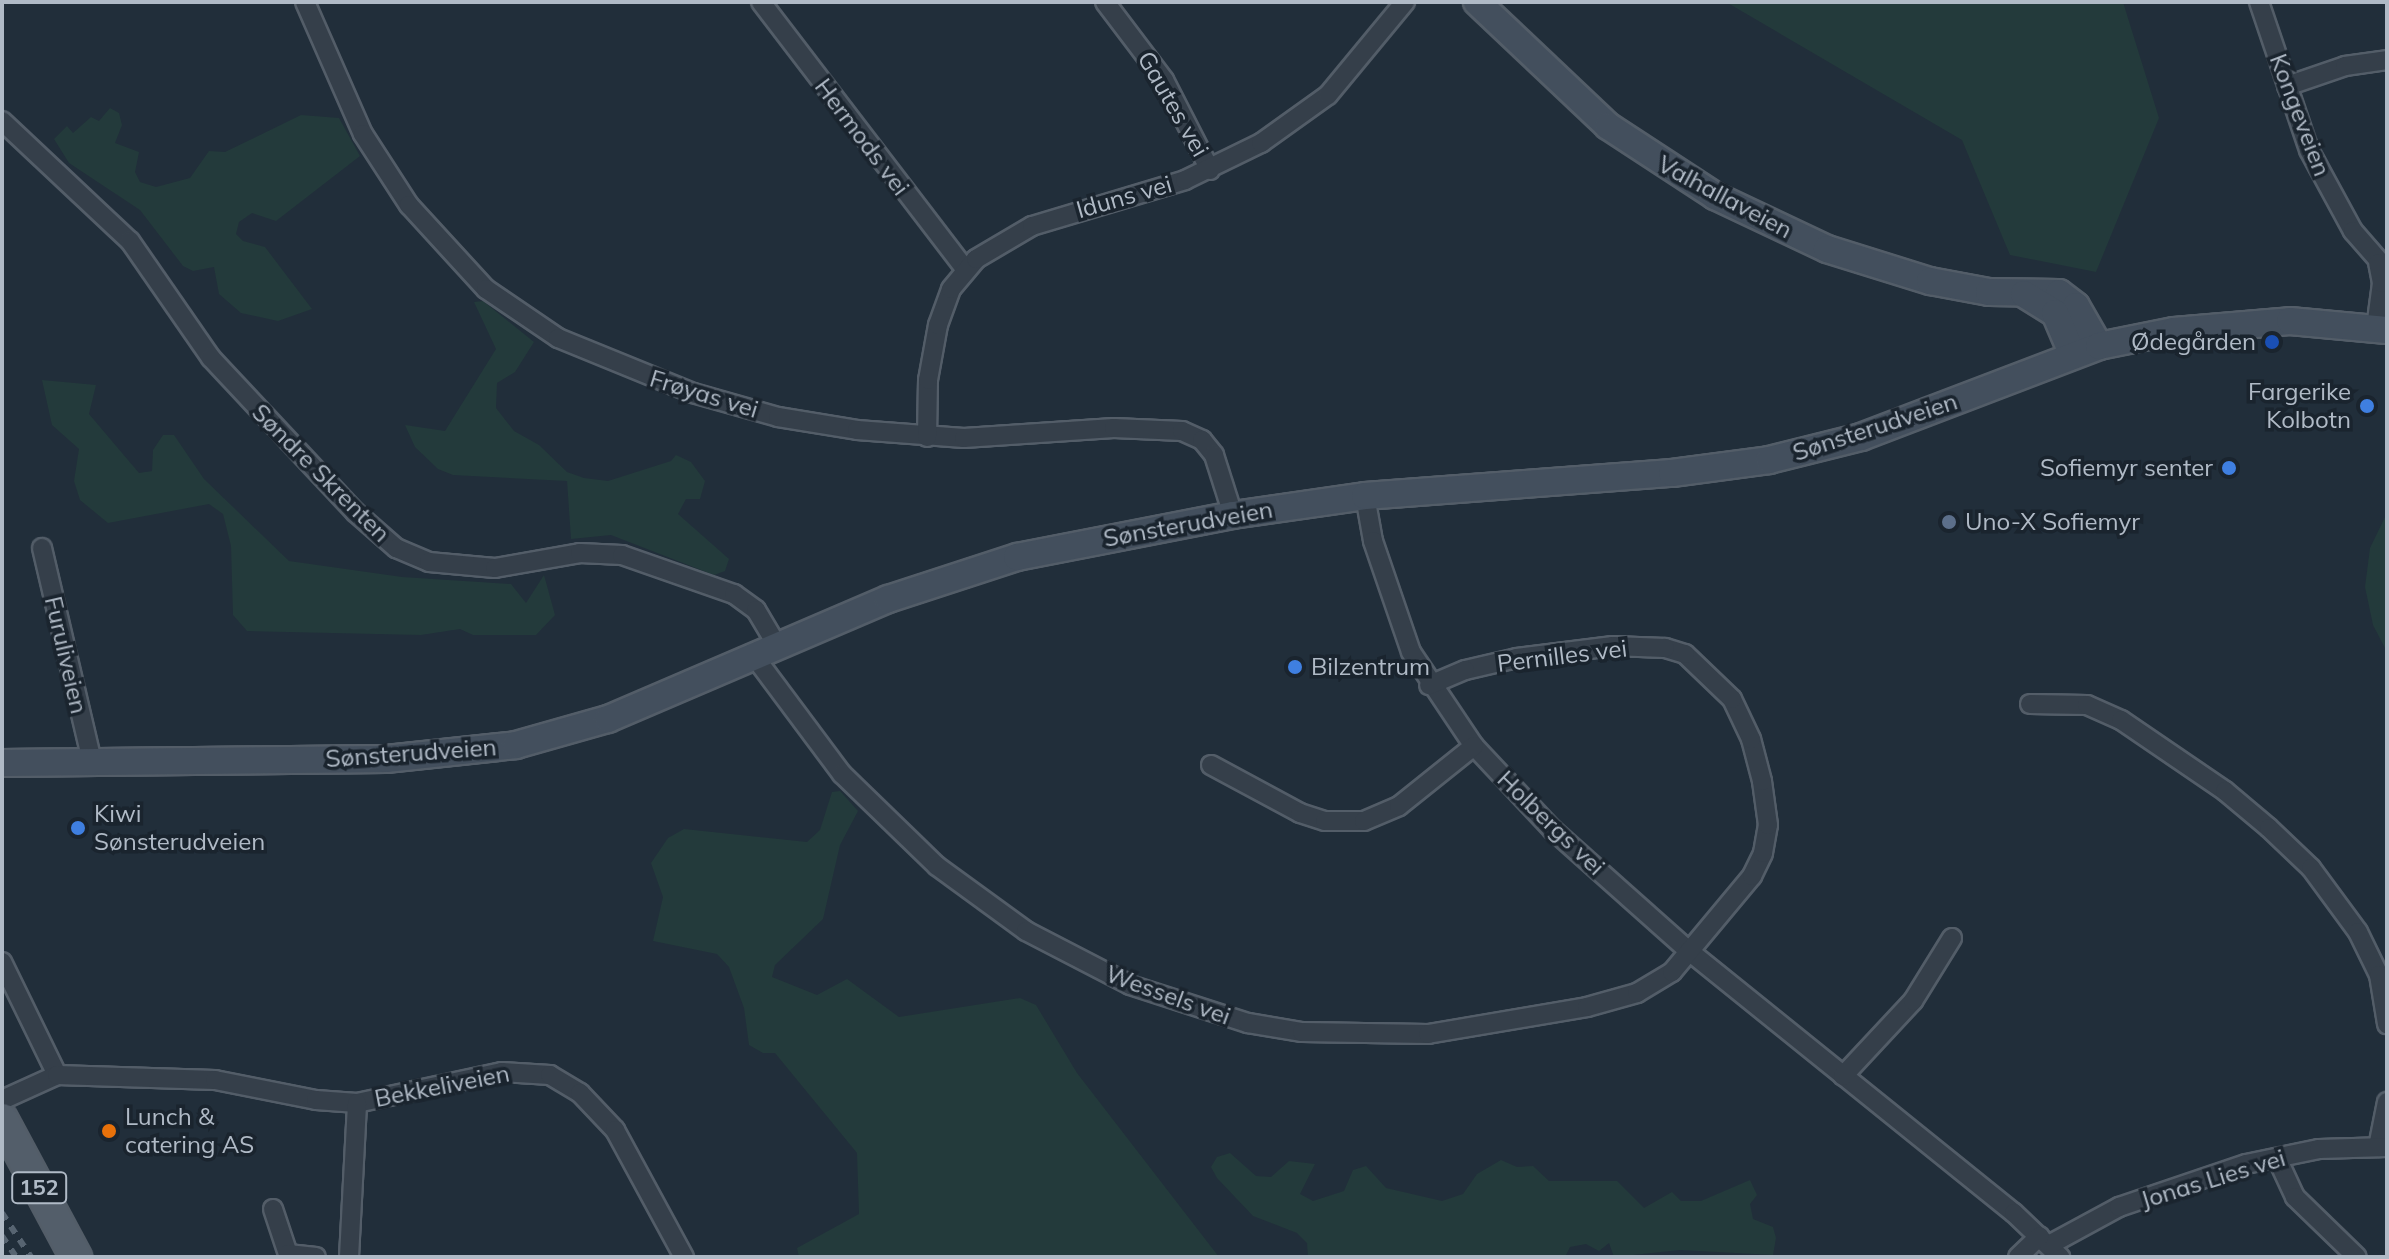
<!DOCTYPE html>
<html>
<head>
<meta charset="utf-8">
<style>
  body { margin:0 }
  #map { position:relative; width:2389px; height:1259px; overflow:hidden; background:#212e3a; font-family:Mulish,sans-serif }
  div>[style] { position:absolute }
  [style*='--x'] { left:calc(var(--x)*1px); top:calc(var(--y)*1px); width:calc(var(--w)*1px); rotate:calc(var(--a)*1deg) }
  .green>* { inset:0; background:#233a3b }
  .roads { filter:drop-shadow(2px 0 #535d68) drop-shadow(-2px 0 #535d68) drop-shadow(0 2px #535d68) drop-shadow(0 -2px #535d68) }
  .street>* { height:18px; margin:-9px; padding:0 9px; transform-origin:9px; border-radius:9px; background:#353f4a }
  .secondary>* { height:26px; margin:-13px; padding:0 13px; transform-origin:13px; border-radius:13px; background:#434f5d }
  .primary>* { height:30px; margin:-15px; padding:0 15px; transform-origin:15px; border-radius:15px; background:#535e6a }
  .rail>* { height:6px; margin-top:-3px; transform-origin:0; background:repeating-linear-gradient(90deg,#576471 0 8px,transparent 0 16px) }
  .dots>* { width:22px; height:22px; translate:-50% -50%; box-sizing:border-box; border:4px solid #1a242e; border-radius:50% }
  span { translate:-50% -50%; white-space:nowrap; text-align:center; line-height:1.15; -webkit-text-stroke:7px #1a242e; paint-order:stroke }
  .shield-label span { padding:2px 6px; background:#1a242e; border:2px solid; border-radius:6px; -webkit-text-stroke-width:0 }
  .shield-label { font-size:22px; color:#b0bac6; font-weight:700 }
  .street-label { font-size:24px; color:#b0bac6 }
  .poi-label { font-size:24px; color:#b0bac6 }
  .right { translate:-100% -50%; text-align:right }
  .left { translate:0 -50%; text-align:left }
  .frame { position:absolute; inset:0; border:4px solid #b0bac6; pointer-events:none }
</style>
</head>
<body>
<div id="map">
  <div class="green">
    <i style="clip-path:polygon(1726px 2px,2123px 2px,2159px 118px,2096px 272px,2010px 255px,1962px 140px)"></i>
    <i style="clip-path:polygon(110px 108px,119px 113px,122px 125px,115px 143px,139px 152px,135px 172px,140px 182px,156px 187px,190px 178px,209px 151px,225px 152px,301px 115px,339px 118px,360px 156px,276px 221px,252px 213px,239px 222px,236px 234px,243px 241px,265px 247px,312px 309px,278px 321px,241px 313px,219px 294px,214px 267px,193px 271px,183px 266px,140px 210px,69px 163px,54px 139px,67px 126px,73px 133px,91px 117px,99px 121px)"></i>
    <i style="clip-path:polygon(483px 301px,534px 342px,515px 372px,497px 383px,496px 408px,514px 431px,539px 445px,567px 472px,584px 478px,608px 481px,671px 461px,676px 455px,691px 462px,705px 481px,700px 499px,686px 499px,678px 514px,729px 559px,725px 571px,714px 575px,611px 535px,571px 539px,567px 481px,453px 475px,438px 469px,415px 447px,405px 425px,445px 431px,496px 349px,474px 302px)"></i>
    <i style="clip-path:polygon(42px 380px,96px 385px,89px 414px,139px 473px,152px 471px,153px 450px,163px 435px,174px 435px,204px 479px,289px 561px,402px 577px,511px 584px,526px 603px,544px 575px,555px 615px,536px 635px,473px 635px,460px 629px,421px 635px,247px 631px,233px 615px,231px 546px,223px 514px,209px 504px,108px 523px,80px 500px,74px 481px,79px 449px,52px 425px)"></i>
    <i style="clip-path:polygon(2387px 513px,2387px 652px,2373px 625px,2365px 587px,2370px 548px)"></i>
    <i style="clip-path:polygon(840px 791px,858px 811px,840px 845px,823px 919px,775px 965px,772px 977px,817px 995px,847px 979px,899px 1017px,1020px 998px,1036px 1005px,1077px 1073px,1219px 1257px,799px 1257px,797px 1248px,859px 1214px,857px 1153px,775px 1053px,763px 1053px,749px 1045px,744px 1008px,729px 967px,717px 954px,653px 941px,663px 897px,651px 863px,668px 838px,684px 829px,807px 842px,820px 830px,832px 792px)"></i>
    <i style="clip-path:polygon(1230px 1153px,1256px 1176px,1271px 1177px,1289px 1161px,1315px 1164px,1300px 1194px,1313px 1201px,1344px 1191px,1353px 1170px,1366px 1166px,1386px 1188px,1442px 1201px,1463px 1194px,1477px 1174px,1501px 1160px,1517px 1167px,1533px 1166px,1549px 1181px,1617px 1181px,1644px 1208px,1672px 1192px,1681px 1201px,1701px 1201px,1750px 1180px,1757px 1195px,1750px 1204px,1753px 1219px,1773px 1227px,1776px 1238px,1773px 1255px,1680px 1250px,1614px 1257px,1609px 1243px,1599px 1251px,1586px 1244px,1570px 1247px,1565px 1257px,1308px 1257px,1307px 1243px,1297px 1233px,1253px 1216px,1217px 1178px,1211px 1167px,1217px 1157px)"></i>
  </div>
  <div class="roads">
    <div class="street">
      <i style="--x:305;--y:2;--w:144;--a:66.3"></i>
      <i style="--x:363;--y:134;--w:85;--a:57.1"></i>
      <i style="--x:409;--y:205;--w:114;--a:47.5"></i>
      <i style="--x:486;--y:289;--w:87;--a:34.2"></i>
      <i style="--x:558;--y:338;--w:146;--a:22.2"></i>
      <i style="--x:693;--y:393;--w:88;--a:15.8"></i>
      <i style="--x:778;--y:417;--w:80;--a:9.3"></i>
      <i style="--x:857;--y:430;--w:107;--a:4.3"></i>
      <i style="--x:964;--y:438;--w:150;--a:-3.8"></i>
      <i style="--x:1114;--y:428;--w:68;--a:2.5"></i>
      <i style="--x:1182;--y:431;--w:22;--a:24"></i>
      <i style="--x:1202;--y:440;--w:19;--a:51"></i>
      <i style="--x:1214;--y:455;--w:63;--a:72.4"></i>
      <i style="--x:761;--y:2;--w:337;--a:52.6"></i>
      <i style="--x:1105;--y:2;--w:98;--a:52.9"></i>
      <i style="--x:1164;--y:80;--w:101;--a:62.9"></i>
      <i style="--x:2259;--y:2;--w:156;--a:71.3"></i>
      <i style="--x:2309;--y:150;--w:92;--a:61.5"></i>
      <i style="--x:2353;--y:231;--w:52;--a:48.9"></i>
      <i style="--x:2287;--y:86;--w:61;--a:-19"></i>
      <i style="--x:2345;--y:66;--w:42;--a:-8.1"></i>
      <i style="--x:2;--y:121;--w:175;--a:43.2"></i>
      <i style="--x:130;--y:241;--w:142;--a:55.3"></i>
      <i style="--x:211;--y:358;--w:211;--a:46.9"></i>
      <i style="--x:355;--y:512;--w:55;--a:41.3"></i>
      <i style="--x:396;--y:548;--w:36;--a:23"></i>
      <i style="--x:429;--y:562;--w:66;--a:5.2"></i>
      <i style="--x:495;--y:568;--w:86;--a:-10"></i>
      <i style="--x:580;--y:553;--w:42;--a:2.7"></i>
      <i style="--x:622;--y:555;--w:119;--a:19.2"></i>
      <i style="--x:734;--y:594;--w:27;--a:36"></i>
      <i style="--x:756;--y:610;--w:43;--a:59.3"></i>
      <i style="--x:2376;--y:328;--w:45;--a:-82.4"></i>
      <i style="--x:2382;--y:283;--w:20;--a:-101"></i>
      <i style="--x:927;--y:437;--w:57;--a:-89"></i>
      <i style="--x:928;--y:380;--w:56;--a:-79.7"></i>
      <i style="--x:938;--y:325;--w:38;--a:-70"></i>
      <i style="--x:951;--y:289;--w:39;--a:-50"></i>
      <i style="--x:976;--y:259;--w:65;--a:-30.5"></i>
      <i style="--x:1032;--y:226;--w:160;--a:-16.7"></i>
      <i style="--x:1185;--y:180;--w:85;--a:-26"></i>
      <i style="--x:1261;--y:143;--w:82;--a:-35.6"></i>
      <i style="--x:1328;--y:95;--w:121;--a:-50.4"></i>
      <i style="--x:1365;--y:496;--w:46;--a:79.9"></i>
      <i style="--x:1373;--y:541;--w:117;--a:71.1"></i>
      <i style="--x:1411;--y:652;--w:113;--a:56.2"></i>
      <i style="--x:1474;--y:746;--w:115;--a:46.8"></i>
      <i style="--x:1553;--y:830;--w:182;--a:41.7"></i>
      <i style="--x:1689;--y:951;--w:417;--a:38.9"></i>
      <i style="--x:2014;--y:1213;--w:64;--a:43.7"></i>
      <i style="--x:42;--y:548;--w:220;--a:76.8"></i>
      <i style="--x:754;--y:656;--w:147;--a:53.3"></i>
      <i style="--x:842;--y:774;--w:132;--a:44.1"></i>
      <i style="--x:937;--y:866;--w:110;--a:36.1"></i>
      <i style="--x:1026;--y:931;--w:117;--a:27.4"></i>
      <i style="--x:1130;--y:985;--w:124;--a:17.9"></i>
      <i style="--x:1248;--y:1023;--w:55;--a:9.5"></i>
      <i style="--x:1302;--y:1032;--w:126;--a:0.9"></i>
      <i style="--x:1428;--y:1034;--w:161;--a:-9.6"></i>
      <i style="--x:1587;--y:1007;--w:52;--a:-15.6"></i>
      <i style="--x:1637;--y:993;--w:41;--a:-31"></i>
      <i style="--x:1672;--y:972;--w:125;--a:-50.2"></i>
      <i style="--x:1752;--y:876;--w:25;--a:-64"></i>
      <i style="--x:1763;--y:853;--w:28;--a:-80"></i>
      <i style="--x:1768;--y:825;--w:44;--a:-97.8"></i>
      <i style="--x:1762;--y:781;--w:43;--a:-104.7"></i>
      <i style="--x:1751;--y:739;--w:44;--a:-115.4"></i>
      <i style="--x:1732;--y:699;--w:65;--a:-136.2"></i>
      <i style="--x:1685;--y:654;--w:21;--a:-163"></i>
      <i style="--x:1665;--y:648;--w:52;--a:-177.8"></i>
      <i style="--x:1613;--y:646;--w:97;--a:172.9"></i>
      <i style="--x:1517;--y:658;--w:53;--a:167"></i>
      <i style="--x:1465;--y:670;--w:39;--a:157"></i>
      <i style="--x:2030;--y:704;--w:57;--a:1"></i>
      <i style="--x:2087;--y:705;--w:37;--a:24"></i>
      <i style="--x:2121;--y:720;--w:126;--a:34.3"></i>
      <i style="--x:2225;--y:791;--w:57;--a:40.1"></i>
      <i style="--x:2269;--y:828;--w:58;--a:43.6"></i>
      <i style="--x:2311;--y:868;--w:79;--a:53.7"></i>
      <i style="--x:2358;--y:932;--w:48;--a:64"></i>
      <i style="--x:2379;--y:975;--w:50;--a:80.7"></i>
      <i style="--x:1211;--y:765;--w:101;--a:28.3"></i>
      <i style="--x:1300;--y:813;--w:26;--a:18"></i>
      <i style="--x:1325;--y:821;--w:39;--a:0"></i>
      <i style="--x:1364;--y:821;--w:38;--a:-23"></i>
      <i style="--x:1399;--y:806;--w:96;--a:-38.7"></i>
      <i style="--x:2;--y:962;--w:126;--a:64"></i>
      <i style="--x:1843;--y:1076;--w:103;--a:-47"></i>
      <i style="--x:1913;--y:1001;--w:74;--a:-58.2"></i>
      <i style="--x:2;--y:1100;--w:60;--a:-24.4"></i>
      <i style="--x:57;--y:1075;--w:158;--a:1.8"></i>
      <i style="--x:215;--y:1080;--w:103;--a:11.2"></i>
      <i style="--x:316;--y:1100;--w:41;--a:4.2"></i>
      <i style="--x:357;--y:1103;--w:148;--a:-12.1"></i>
      <i style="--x:502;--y:1072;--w:48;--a:3.6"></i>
      <i style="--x:550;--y:1075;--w:35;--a:31"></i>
      <i style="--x:580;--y:1093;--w:51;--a:46.6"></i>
      <i style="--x:615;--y:1130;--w:145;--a:61.5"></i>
      <i style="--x:2378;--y:1147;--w:46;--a:-78.7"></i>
      <i style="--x:2277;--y:1158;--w:43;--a:65.2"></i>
      <i style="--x:2295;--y:1197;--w:86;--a:44.1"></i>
      <i style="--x:273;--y:1209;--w:47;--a:71.6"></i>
      <i style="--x:288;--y:1254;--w:28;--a:6"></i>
      <i style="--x:2049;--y:1245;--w:80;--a:-28.5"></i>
      <i style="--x:2119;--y:1207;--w:134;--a:-18.7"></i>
      <i style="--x:2246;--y:1164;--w:75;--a:-11.6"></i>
      <i style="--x:2319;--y:1149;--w:68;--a:-1.7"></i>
      <i style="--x:349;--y:1257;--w:154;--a:-87"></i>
      <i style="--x:2018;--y:1257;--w:30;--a:-44"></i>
    </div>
    <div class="secondary">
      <i style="--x:1477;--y:2;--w:180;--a:43.4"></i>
      <i style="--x:1608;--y:126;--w:128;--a:33.2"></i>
      <i style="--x:1715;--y:196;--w:124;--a:25.3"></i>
      <i style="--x:1827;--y:249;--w:108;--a:17.3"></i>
      <i style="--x:1930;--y:281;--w:60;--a:10.6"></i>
      <i style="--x:1989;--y:292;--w:70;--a:0.8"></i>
      <i style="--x:2059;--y:293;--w:21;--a:37"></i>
      <i style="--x:2076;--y:306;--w:46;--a:60.1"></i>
      <i style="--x:2024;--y:294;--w:36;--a:32"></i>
      <i style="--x:2055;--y:313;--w:46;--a:66.8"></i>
      <i style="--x:2;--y:763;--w:384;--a:-0.6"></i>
      <i style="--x:386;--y:759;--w:131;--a:-6.1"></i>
      <i style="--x:516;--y:745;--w:96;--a:-15.8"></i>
      <i style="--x:608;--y:719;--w:305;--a:-23.2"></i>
      <i style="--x:888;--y:599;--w:136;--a:-18"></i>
      <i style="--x:1017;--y:557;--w:220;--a:-11"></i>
      <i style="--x:1233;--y:515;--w:133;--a:-8.2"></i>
      <i style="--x:1365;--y:496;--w:308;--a:-4.3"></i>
      <i style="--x:1672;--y:473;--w:98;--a:-7.6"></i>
      <i style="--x:1769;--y:460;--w:95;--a:-14"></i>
      <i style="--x:1861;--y:437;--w:255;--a:-20.9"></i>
      <i style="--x:2099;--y:346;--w:76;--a:-11.3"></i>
      <i style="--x:2174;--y:331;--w:116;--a:-4.9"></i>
      <i style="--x:2290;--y:321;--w:97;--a:5.3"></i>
    </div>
    <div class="primary">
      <i style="--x:2;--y:1119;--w:157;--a:61.8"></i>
    </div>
  </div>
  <div class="rail">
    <i style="--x:2;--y:1213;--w:53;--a:56.6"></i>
    <i style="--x:2;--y:1236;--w:25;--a:56"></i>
  </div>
  <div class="dots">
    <i style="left:2272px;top:342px;background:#1a4fb4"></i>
    <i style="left:2367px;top:406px;background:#3f7fe0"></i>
    <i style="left:2229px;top:468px;background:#3f7fe0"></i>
    <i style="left:1949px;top:522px;background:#5c6f8a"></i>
    <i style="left:1295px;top:667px;background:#3f7fe0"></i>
    <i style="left:78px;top:828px;background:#3f7fe0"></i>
    <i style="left:109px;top:1131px;background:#e8710a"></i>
  </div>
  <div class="shield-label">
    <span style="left:39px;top:1188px">152</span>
  </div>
  <div class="street-label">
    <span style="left:1173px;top:104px;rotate:60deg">Gautes vei</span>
    <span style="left:2300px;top:115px;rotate:69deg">Kongeveien</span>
    <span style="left:862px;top:137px;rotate:53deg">Hermods vei</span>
    <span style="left:1124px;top:197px;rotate:-16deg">Iduns vei</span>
    <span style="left:1725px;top:197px;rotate:28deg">Valhallaveien</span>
    <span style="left:704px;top:394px;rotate:17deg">Frøyas vei</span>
    <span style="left:1875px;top:427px;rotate:-18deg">Sønsterudveien</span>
    <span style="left:321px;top:473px;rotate:45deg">Søndre Skrenten</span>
    <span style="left:1188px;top:524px;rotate:-10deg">Sønsterudveien</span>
    <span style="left:66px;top:655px;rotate:77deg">Furuliveien</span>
    <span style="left:1562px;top:656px;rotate:-7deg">Pernilles vei</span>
    <span style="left:411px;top:753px;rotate:-4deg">Sønsterudveien</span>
    <span style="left:1551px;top:823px;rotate:44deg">Holbergs vei</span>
    <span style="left:1168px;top:995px;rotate:20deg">Wessels vei</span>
    <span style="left:442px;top:1086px;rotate:-11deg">Bekkeliveien</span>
    <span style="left:2213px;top:1179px;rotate:-17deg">Jonas Lies vei</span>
  </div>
  <div class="poi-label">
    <span class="right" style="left:2256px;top:342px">Ødegården</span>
    <span class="right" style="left:2351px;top:406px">Fargerike<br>Kolbotn</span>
    <span class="right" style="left:2213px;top:468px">Sofiemyr senter</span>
    <span class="left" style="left:1965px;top:522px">Uno-X Sofiemyr</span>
    <span class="left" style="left:1311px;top:667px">Bilzentrum</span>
    <span class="left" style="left:94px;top:828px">Kiwi<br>Sønsterudveien</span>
    <span class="left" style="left:125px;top:1131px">Lunch &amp;<br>catering AS</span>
  </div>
  <div class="frame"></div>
</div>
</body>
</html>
